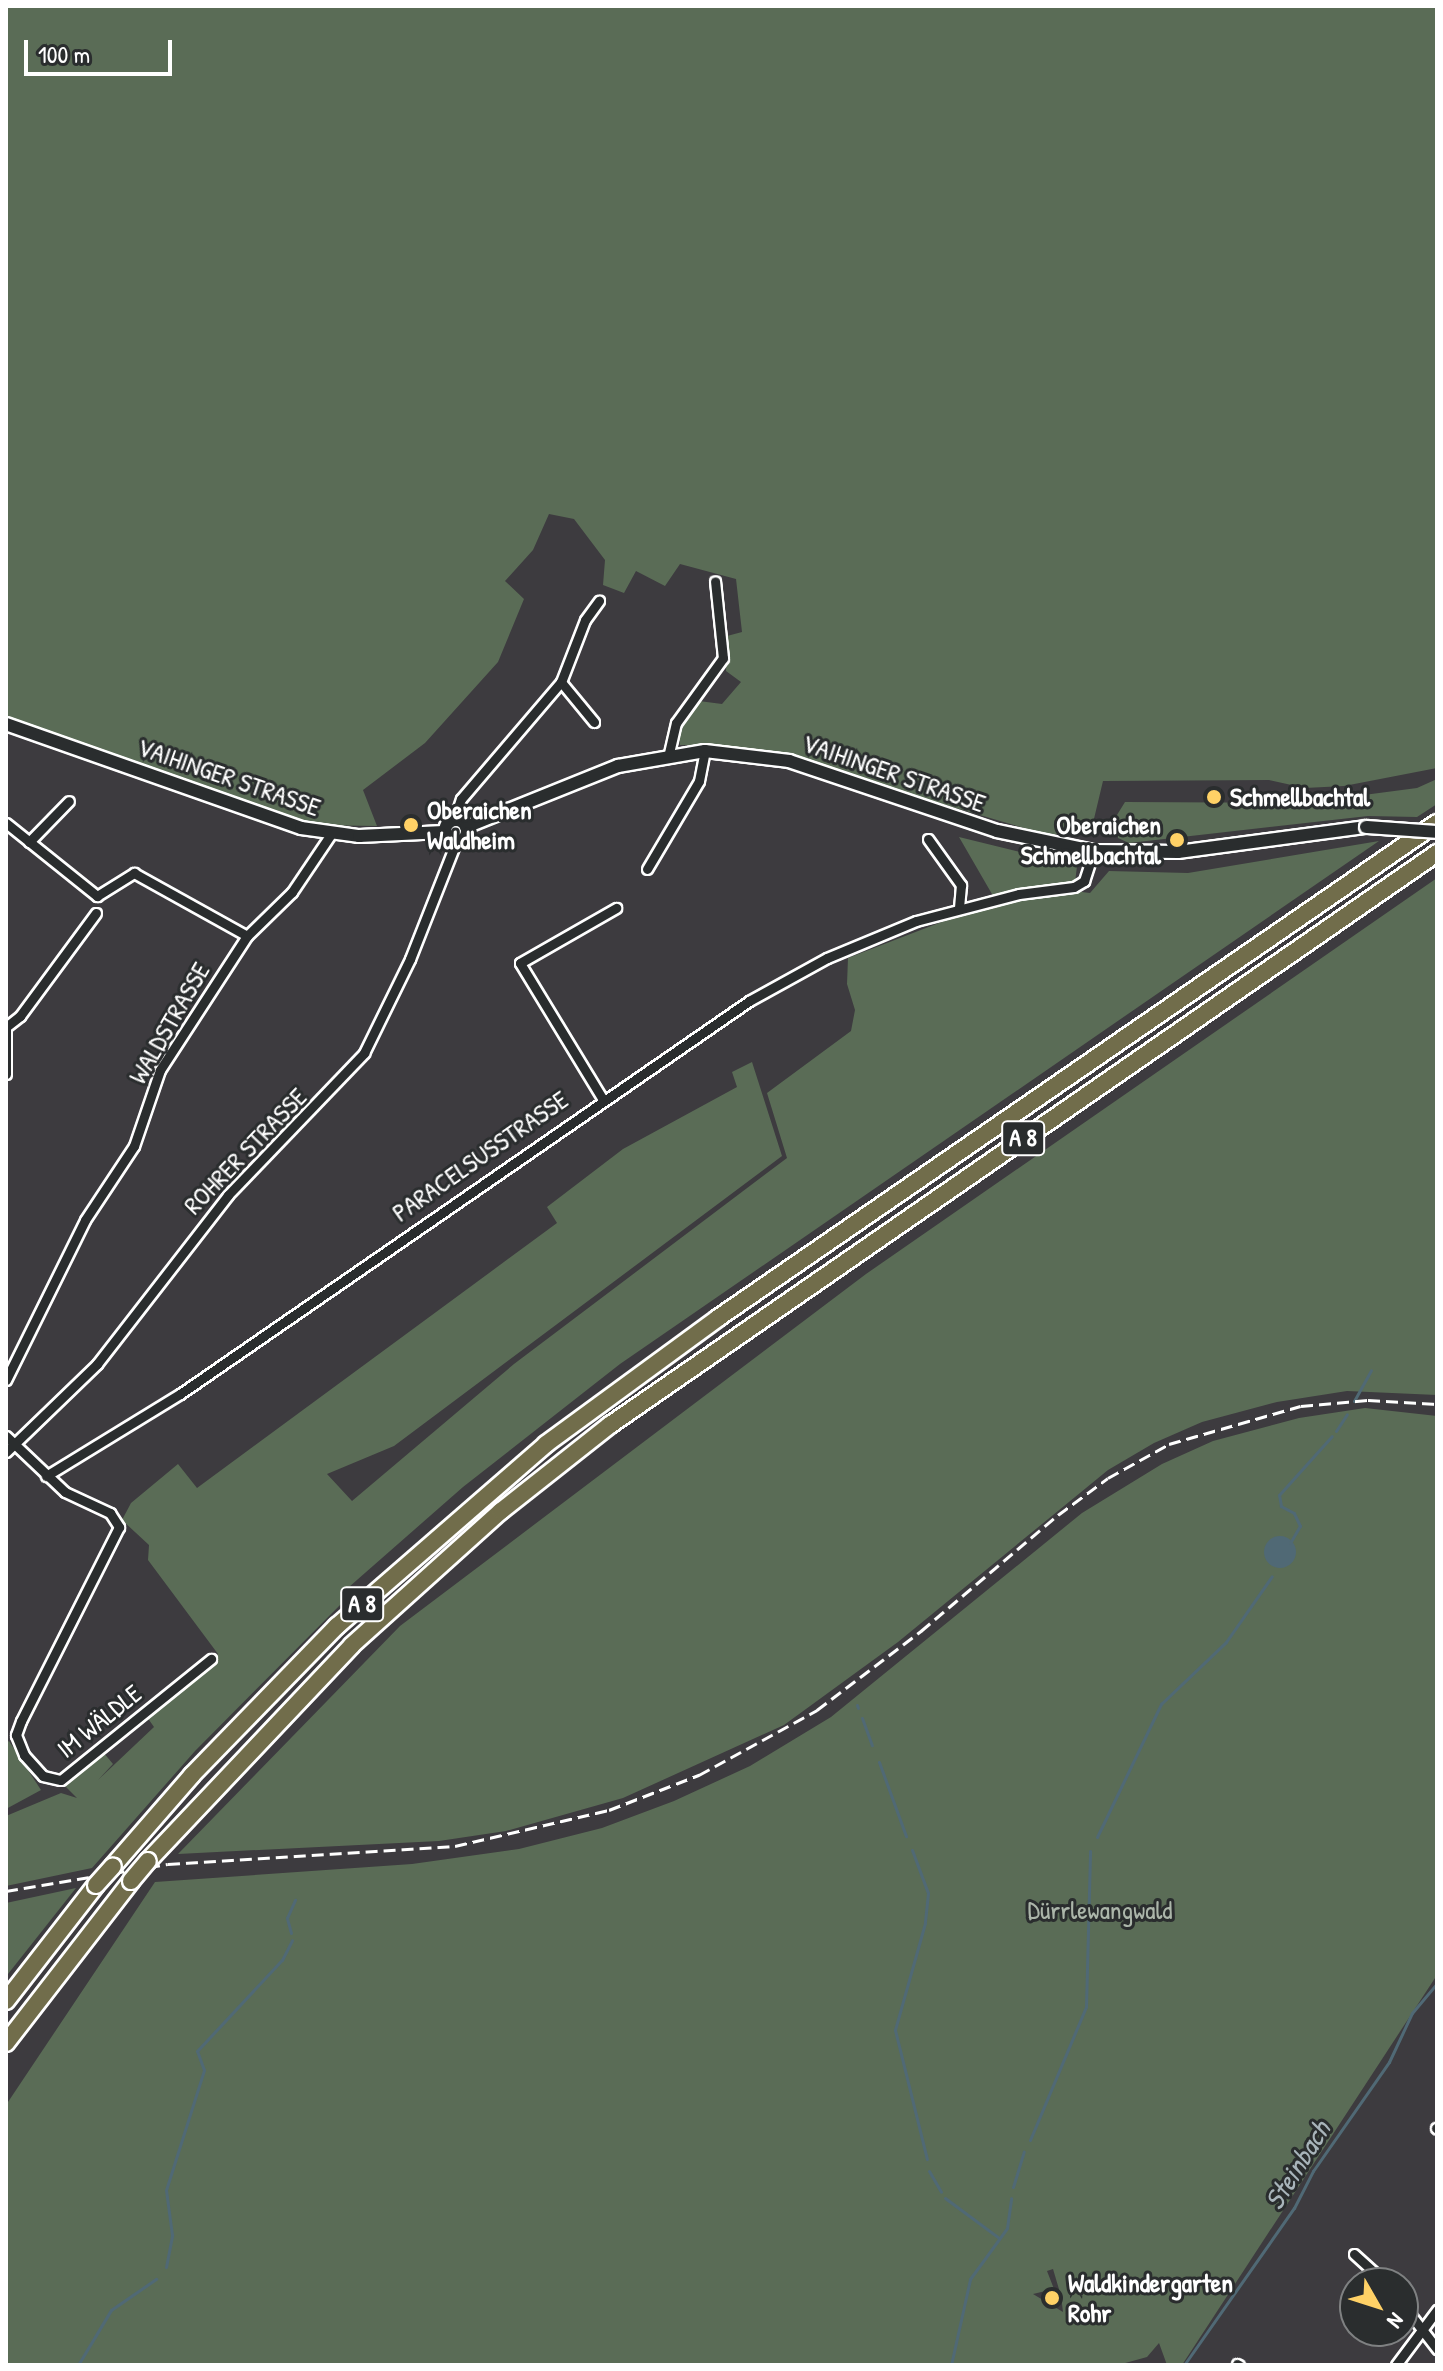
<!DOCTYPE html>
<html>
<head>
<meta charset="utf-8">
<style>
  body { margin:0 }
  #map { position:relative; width:1443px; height:2371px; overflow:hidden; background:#3d3b3f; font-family:"Patrick Hand",sans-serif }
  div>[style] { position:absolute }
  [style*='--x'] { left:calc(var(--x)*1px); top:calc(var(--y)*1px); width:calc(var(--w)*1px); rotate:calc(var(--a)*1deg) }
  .green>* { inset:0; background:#5a6c56 }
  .water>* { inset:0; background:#506975 }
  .round { border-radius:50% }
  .stream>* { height:3px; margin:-1.5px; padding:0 1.5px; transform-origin:1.5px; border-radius:1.5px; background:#506975 }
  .roads { filter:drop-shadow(2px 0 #fff) drop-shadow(-2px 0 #fff) drop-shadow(0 2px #fff) drop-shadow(0 -2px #fff) }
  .street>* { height:9px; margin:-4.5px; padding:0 4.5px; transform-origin:4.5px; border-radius:4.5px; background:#2a2d2e }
  .secondary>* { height:12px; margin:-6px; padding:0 6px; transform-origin:6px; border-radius:6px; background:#2a2d2e }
  .secondary>.ring { margin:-6px; padding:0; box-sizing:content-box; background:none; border:12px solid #2a2d2e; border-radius:50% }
  .highway>* { height:16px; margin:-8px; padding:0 8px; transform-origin:8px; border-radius:8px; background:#716d4b }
  .rail>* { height:3px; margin-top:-1.5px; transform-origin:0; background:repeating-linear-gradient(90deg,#fff 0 12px,transparent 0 18px) }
  .bridges { filter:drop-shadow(2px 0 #fff) drop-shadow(-2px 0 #fff) drop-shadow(0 2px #fff) drop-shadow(0 -2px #fff) }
  .secondary-bridge>* { height:12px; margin:-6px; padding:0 6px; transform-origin:6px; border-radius:6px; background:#2a2d2e }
  .highway-bridge>* { height:16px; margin:-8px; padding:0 8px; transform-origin:8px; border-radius:8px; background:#716d4b }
  .dots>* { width:22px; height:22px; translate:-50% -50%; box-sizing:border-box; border:4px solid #2a2d2e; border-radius:50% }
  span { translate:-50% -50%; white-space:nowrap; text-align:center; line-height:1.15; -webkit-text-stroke:6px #2a2d2e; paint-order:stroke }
  .shield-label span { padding:2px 6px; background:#2a2d2e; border:2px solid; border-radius:6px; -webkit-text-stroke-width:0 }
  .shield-label { font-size:24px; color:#fff; font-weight:700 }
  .street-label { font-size:26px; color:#fff }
  .poi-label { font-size:26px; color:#fff; font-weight:700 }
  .left { translate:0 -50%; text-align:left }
  .right { translate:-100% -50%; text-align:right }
  .park-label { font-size:26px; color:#acb6aa }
  .water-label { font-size:28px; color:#a8b4ba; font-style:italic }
  .frame { position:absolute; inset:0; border:8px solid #fff; pointer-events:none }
  .north { position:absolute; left:1339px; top:2267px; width:80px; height:80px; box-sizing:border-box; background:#2a2d2e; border:2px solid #7f8182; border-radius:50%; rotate:129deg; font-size:22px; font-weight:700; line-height:32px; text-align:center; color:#fff }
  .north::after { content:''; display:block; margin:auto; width:28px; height:36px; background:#ffd166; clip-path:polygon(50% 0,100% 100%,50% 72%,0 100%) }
  .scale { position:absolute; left:24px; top:40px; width:148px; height:36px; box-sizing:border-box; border:4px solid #fff; border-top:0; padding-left:10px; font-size:24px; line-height:28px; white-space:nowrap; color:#fff; -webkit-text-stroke:6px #2a2d2e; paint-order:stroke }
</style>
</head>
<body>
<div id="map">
  <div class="green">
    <i style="clip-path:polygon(6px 6px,1437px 6px,1437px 768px,1344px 786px,1305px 788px,1269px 780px,1103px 781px,1093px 823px,1051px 836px,786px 758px,728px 746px,680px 745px,678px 733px,699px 701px,722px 704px,741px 682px,726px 671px,727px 636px,742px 632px,736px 579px,680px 564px,665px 586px,636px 571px,624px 593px,603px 585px,605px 560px,574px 519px,549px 514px,533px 550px,505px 581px,524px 599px,498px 662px,425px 743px,363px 790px,377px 826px,310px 825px,6px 722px)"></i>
    <i style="clip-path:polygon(1437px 779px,1437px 804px,1417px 817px,1368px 816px,1129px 843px,1118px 838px,1117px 815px,1125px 802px,1303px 803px,1417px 788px)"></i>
    <i style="clip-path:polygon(959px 837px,1077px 866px,1074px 891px,1090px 893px,1109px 871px,1188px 873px,1379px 841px,620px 1364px,463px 1487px,349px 1587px,349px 1596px,195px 1751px,92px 1868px,6px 1886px,6px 1816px,61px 1793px,77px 1798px,64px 1785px,103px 1752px,113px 1764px,98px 1780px,154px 1727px,147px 1717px,209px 1670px,218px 1654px,148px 1560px,149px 1545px,122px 1520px,131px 1503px,178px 1464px,197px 1488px,557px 1223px,547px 1207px,623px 1149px,737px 1087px,732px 1072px,752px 1062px,782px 1156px,394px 1446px,327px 1474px,352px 1501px,514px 1364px,787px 1158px,767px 1093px,851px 1031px,855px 1010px,847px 984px,848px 958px,996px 901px)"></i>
    <i style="clip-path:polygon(1437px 878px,1437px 1395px,1347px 1391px,1277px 1402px,1202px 1422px,1154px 1443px,1108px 1470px,898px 1642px,784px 1725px,623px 1798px,506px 1831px,439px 1841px,178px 1854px,400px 1626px,866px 1274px)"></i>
    <i style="clip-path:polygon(evenodd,1365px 1408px,1437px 1416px,1437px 1975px,1182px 2365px,1167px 2365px,1159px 2343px,1147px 2357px,1118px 2365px,6px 2365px,6px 2105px,155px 1882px,412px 1864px,519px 1849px,602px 1828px,674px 1801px,750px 1766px,831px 1717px,1082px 1513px,1162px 1464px,1213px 1441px,1299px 1418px,1365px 1408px,1053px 2269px,1061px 2296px,1063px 2312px,1033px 2294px,1054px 2289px,1047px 2271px,1053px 2269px)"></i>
    <i style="clip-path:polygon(9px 1741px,41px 1790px,6px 1809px,6px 1743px)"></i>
    <i style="clip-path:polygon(76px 1888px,8px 1974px,6px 1975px,6px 1903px)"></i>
  </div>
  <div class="water">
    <i class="round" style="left:1264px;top:1536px;width:32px;height:32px"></i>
  </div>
  <div class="stream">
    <i style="--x:1354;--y:1401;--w:35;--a:-61"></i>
    <i style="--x:1336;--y:1431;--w:20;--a:-57"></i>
    <i style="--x:1290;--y:1543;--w:20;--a:-60"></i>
    <i style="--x:1300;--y:1526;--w:14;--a:-115"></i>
    <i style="--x:1294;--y:1513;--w:15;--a:-152"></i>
    <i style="--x:1281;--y:1506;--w:11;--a:-100"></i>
    <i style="--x:1279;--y:1495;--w:79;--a:-48.1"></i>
    <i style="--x:857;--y:1705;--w:3;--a:72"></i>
    <i style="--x:862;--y:1718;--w:29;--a:70"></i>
    <i style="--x:879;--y:1762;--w:79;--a:70"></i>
    <i style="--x:1097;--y:1837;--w:148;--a:-64.3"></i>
    <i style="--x:1161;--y:1704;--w:90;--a:-43.6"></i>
    <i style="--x:1226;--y:1642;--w:80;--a:-55.1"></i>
    <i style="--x:912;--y:1850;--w:46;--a:69.6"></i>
    <i style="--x:928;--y:1893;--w:30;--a:96"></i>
    <i style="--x:925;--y:1923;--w:111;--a:105.7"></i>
    <i style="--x:895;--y:2030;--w:133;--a:76.1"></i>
    <i style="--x:291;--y:1933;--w:16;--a:-105"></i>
    <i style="--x:287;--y:1918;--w:20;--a:-66"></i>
    <i style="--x:1030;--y:2140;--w:144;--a:-67.2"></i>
    <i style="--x:1086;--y:2007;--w:156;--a:-88.5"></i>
    <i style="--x:929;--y:2171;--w:24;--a:60"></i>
    <i style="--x:1013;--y:2187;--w:37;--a:-73"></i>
    <i style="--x:945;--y:2198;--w:67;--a:36.5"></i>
    <i style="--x:166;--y:2267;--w:33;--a:-79"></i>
    <i style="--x:172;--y:2235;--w:45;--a:-97.6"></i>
    <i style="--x:166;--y:2190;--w:126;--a:-72.4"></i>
    <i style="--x:204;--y:2070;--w:20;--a:-110"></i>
    <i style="--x:197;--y:2051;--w:125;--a:-47"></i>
    <i style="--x:282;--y:1960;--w:22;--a:-63"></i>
    <i style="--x:78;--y:2365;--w:64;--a:-59"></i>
    <i style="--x:111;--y:2310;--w:55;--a:-34.6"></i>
    <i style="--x:951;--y:2365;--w:88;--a:-77.5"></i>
    <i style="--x:970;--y:2279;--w:63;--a:-54"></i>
    <i style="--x:1007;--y:2228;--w:30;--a:-82"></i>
    <i style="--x:1184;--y:2365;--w:192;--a:-55"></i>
    <i style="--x:1294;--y:2208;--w:42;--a:-62.8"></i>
    <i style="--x:1313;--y:2171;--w:133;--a:-55.1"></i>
    <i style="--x:1389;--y:2062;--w:54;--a:-64.9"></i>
    <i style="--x:1412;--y:2013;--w:39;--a:-50"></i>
  </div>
  <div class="roads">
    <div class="street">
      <i style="--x:561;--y:682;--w:52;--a:50.5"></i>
      <i style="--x:669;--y:753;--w:31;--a:-77"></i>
      <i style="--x:676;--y:723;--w:80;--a:-54.1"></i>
      <i style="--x:723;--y:658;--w:77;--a:-95.9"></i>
      <i style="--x:454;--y:820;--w:22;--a:-72"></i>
      <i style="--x:461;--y:799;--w:154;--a:-49.5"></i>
      <i style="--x:561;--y:682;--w:66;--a:-68.8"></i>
      <i style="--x:585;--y:620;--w:24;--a:-54"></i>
      <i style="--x:6;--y:823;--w:117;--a:38.7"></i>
      <i style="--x:97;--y:896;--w:44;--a:-31.9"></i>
      <i style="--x:134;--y:873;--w:129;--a:29.1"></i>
      <i style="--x:928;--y:839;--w:57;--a:54.3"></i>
      <i style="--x:961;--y:885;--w:23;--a:95"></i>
      <i style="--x:29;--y:842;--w:57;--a:-45.7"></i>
      <i style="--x:647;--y:869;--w:102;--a:-59.4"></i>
      <i style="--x:699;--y:781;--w:31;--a:-79"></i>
      <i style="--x:6;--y:1027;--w:18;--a:-38"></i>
      <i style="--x:20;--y:1016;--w:128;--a:-53.6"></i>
      <i style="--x:6;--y:1027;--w:47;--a:90"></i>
      <i style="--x:602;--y:1098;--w:158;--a:-121.3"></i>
      <i style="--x:520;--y:963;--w:111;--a:-29.8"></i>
      <i style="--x:6;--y:1380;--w:178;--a:-63.7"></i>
      <i style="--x:85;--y:1220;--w:89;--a:-56.5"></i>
      <i style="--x:134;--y:1146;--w:80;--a:-71.1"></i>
      <i style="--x:160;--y:1070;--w:160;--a:-57"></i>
      <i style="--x:247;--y:936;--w:63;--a:-44.4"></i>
      <i style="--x:292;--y:892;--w:70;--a:-56.1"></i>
      <i style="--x:6;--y:1436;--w:81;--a:43.5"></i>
      <i style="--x:65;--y:1492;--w:50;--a:25"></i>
      <i style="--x:110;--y:1513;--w:17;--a:57"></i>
      <i style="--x:119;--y:1527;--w:217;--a:116.8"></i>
      <i style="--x:21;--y:1721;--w:15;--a:110"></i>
      <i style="--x:16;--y:1735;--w:22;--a:68"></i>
      <i style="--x:24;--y:1755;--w:28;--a:48"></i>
      <i style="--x:43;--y:1776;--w:18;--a:13"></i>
      <i style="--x:61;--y:1780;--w:193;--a:-38.9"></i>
      <i style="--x:6;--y:1452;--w:127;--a:-44"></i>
      <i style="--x:97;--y:1364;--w:214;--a:-52.2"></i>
      <i style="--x:228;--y:1195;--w:197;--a:-46.2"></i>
      <i style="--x:364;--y:1053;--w:105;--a:-63.9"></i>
      <i style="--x:410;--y:959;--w:126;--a:-68.5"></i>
      <i style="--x:46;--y:1476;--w:157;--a:-31.5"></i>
      <i style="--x:180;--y:1394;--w:692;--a:-34.63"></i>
      <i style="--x:749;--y:1001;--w:89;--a:-28.9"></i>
      <i style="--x:827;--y:958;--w:96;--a:-22.6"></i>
      <i style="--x:916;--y:921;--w:106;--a:-14.7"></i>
      <i style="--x:1019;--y:894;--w:55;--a:-7.3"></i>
      <i style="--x:1074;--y:887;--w:12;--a:-31"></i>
      <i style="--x:1084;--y:881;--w:32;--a:-72"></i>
      <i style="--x:1436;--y:2128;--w:1;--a:45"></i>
      <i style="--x:1354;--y:2254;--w:43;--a:42.2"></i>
      <i style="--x:1403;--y:2305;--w:56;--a:52.3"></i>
      <i style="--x:1237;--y:2364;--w:2;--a:27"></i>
      <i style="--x:1396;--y:2365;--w:69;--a:-53.3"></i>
    </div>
    <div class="secondary">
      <i style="--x:6;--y:724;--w:313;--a:19.4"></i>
      <i style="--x:301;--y:828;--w:59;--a:7.9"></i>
      <i style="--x:359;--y:836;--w:85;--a:-2.7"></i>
      <i class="ring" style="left:445px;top:820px;width:10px;height:10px"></i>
      <i style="--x:466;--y:827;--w:164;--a:-21.9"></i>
      <i style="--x:618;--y:766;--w:88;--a:-9.8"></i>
      <i style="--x:705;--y:751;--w:85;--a:6.8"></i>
      <i style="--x:789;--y:761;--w:219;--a:18.6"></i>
      <i style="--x:997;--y:831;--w:99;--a:11.7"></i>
      <i style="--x:1094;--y:851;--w:84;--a:0.7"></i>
      <i style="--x:1178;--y:852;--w:190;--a:-7.6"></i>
    </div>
    <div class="highway">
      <i style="--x:148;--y:1861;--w:297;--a:-46.6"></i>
      <i style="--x:352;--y:1645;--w:200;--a:-42"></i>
      <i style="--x:501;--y:1511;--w:139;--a:-38.3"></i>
      <i style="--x:610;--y:1425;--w:1006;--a:-34.67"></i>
      <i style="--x:113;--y:1866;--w:121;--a:-49"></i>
      <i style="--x:192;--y:1775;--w:208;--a:-45.8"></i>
      <i style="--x:337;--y:1626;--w:277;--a:-41"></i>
      <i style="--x:546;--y:1444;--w:213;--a:-36.2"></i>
      <i style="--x:718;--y:1318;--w:873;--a:-34.55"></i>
      <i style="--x:6;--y:2001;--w:147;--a:-52.2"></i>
      <i style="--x:6;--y:2043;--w:205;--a:-52.3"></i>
    </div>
  </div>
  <div class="rail">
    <i style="--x:6;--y:1891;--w:164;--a:-9.5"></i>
    <i style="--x:168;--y:1864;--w:288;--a:-3.6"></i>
    <i style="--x:455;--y:1846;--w:158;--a:-13.2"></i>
    <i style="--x:609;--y:1810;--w:97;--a:-21.3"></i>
    <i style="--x:699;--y:1775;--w:135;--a:-28.8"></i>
    <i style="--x:817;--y:1710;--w:131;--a:-37.2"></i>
    <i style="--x:921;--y:1631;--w:180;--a:-40.3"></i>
    <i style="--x:1058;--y:1515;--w:62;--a:-36.5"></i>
    <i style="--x:1108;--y:1478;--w:70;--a:-29.1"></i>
    <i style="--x:1169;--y:1444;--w:137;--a:-16.1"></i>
    <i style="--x:1301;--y:1406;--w:67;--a:-5.1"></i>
    <i style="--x:1368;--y:1400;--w:69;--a:3.3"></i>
  </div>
  <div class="bridges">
    <div class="secondary-bridge">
      <i style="--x:1366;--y:827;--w:71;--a:4"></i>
    </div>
    <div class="highway-bridge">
      <i style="--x:131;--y:1881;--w:26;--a:-50"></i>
      <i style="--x:96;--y:1885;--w:25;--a:-48"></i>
    </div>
  </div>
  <div class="dots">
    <i style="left:1214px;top:797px;background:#ffd166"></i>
    <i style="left:411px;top:825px;background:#ffd166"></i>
    <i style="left:1177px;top:840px;background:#ffd166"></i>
    <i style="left:1052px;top:2298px;background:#ffd166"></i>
  </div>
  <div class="shield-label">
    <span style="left:1023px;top:1138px">A 8</span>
    <span style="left:362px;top:1604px">A 8</span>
  </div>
  <div class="street-label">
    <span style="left:894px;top:773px;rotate:19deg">VAIHINGER STRASSE</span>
    <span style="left:229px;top:777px;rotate:19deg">VAIHINGER STRASSE</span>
    <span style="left:169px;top:1023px;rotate:-60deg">WALDSTRASSE</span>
    <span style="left:245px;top:1151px;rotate:-46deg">ROHRER STRASSE</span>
    <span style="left:480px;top:1156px;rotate:-35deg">PARACELSUSSTRASSE</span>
    <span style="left:99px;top:1721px;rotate:-39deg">IM WÄLDLE</span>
  </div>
  <div class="poi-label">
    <span class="left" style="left:1230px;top:797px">Schmellbachtal</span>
    <span class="left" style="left:427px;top:825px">Oberaichen<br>Waldheim</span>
    <span class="right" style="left:1161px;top:840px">Oberaichen<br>Schmellbachtal</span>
    <span class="left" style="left:1068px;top:2298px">Waldkindergarten<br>Rohr</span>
  </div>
  <div class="park-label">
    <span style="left:1100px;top:1910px">Dürrlewangwald</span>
  </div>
  <div class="water-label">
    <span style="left:1297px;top:2165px;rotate:-58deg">Steinbach</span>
  </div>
  <div class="frame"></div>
  <div class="north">N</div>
  <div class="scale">100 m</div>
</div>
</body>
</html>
